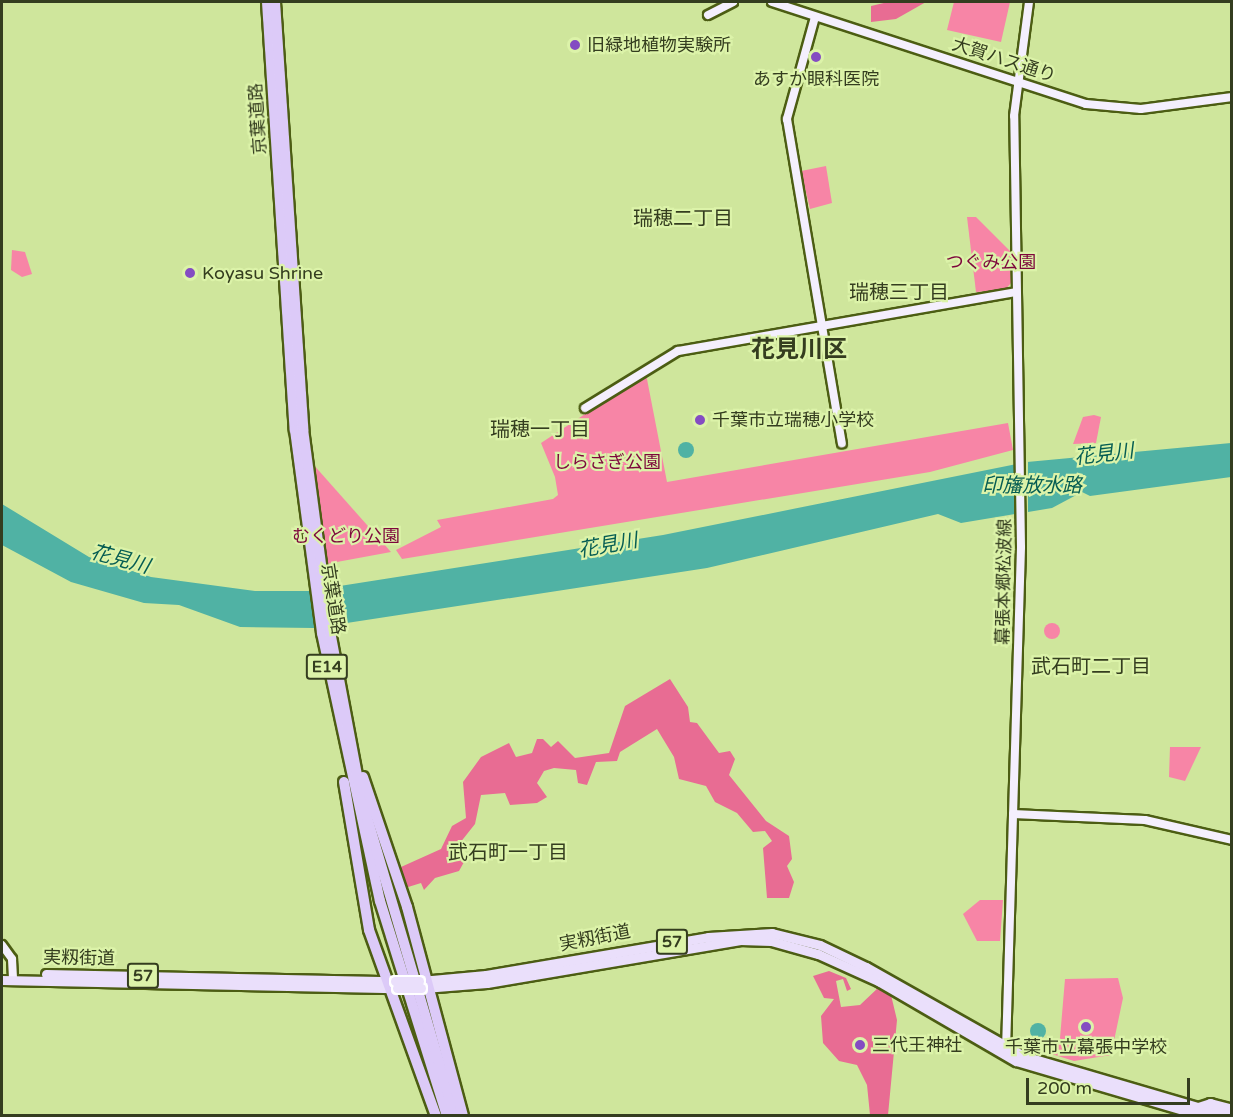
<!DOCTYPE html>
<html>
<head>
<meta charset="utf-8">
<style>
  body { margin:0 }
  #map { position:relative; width:1233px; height:1117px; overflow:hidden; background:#cfe69c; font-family:"Varela Round","Noto Sans JP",sans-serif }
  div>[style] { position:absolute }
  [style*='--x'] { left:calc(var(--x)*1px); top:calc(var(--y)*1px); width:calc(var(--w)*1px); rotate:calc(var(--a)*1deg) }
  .green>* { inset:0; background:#f785a6 }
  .round { border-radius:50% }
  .forest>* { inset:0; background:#e86c93 }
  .water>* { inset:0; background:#50b2a4 }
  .pier>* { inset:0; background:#cfe69c }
  .roads { filter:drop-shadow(2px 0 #4c5d13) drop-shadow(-2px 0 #4c5d13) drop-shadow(0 2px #4c5d13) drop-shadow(0 -2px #4c5d13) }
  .secondary>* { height:8px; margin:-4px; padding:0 4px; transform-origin:4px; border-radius:4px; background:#f4effd }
  .primary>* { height:9px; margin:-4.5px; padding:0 4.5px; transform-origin:4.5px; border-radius:4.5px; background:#eadffb }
  .highway>* { height:10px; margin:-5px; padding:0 5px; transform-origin:5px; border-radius:5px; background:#dccaf8 }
  .bridges { filter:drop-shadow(2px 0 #fff) drop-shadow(-2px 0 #fff) drop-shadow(0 2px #fff) drop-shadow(0 -2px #fff) }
  .primary-bridge>* { height:9px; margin:-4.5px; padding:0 4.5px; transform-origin:4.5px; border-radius:4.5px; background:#eadffb }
  .dots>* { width:16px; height:16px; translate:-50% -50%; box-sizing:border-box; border:3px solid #dcf3a9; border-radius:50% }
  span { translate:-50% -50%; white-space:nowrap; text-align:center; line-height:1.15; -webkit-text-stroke:4.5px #dcf3a9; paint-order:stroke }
  .shield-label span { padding:2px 4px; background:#dcf3a9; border:2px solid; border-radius:4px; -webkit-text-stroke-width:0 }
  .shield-label { font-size:16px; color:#343d1f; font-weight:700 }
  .poi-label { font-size:18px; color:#343d1f }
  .left { translate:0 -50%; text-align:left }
  .street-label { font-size:18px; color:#343d1f }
  .park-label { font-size:18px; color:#7d073c }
  .neighbourhood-label { font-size:20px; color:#343d1f }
  .water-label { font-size:20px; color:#065d53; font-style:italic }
  .district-label { font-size:24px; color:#343d1f; font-weight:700 }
  .frame { position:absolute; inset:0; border:3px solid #343d1f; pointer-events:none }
  .scale { position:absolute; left:1026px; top:1078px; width:164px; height:27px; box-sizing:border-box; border:3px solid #343d1f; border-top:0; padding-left:8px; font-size:18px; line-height:21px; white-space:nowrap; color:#343d1f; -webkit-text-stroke:4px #dcf3a9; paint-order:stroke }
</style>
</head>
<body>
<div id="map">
  <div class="green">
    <i style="clip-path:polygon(954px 2px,1010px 2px,1001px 42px,947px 30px)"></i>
    <i style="clip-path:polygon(826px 166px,832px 203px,810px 209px,801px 171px)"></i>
    <i style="clip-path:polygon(967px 217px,976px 217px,1010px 251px,1011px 283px,1005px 290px,976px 292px)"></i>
    <i style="clip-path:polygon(12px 250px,25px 252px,32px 274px,22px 277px,11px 270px)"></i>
    <i style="clip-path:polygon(646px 374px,667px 482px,1008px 423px,1013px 450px,930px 472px,402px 559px,396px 550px,441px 527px,437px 520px,553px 499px,558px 495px,555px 477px,541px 443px)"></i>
    <i style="clip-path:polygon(1094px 415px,1101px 417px,1096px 443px,1073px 444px,1083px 417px)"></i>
    <i style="clip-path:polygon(312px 463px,391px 552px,326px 564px)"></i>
    <i class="round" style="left:1044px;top:623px;width:16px;height:16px"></i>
    <i style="clip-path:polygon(1170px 747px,1201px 747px,1185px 781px,1169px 777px)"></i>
    <i style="clip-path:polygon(980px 900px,1003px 900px,1000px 941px,977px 941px,963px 914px)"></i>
    <i style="clip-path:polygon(1118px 978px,1123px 998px,1111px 1055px,1074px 1061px,1039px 1050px,1060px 1038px,1065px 979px)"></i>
  </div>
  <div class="forest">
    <i style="clip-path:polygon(888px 2px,926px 2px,896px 19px,871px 22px,871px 6px)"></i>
    <i style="clip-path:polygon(670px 679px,688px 707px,690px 722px,697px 723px,719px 753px,730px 751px,735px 759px,729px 775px,766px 821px,789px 836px,792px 859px,787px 866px,794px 882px,789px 898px,767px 898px,763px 848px,772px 841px,765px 831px,753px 832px,737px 813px,715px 802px,706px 786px,679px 779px,674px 757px,657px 729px,620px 752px,617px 761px,596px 762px,587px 785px,578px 783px,576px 770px,554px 768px,544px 771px,537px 783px,547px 797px,537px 803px,510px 805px,505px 793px,481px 795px,475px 824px,452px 853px,464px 862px,459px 871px,435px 878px,424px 890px,421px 883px,405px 888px,401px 867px,441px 849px,452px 826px,466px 818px,463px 782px,481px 757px,509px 743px,516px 757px,532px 753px,537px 739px,543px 739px,551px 747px,558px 741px,575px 758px,609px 753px,625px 706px)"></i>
    <i style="clip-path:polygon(829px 971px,846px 978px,851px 989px,847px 991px,843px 979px,836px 981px,841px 1007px,860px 1005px,879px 987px,891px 995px,897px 1020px,888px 1115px,870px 1115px,867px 1085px,857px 1065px,839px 1061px,823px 1043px,821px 1016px,834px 999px,824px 998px,813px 976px)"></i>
  </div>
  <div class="water">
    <i class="round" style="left:678px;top:442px;width:16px;height:16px"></i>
    <i style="clip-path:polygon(1231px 443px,1231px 477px,1090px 496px,1082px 492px,1052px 508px,961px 523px,938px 514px,707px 568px,314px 628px,240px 627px,179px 605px,144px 603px,71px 582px,2px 545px,2px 504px,89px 557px,151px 577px,255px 591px,308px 591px,663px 535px,1027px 462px)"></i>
    <i class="round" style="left:1030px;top:1023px;width:16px;height:16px"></i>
  </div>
  <div class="pier">
    <i style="clip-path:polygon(1028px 459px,1028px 514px,1014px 516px,1014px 462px)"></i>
  </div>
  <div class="roads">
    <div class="secondary">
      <i style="--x:772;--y:2;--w:330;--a:18"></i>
      <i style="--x:1086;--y:104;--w:55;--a:5.2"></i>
      <i style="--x:1141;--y:109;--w:92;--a:-7.5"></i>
      <i style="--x:708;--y:15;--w:28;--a:-27"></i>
      <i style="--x:815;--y:17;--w:106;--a:105.4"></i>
      <i style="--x:787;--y:119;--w:329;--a:80.4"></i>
      <i style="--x:585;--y:408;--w:109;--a:-31.5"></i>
      <i style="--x:678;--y:351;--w:343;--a:-9.9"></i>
      <i style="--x:1013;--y:814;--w:132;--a:2.6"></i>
      <i style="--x:1145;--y:820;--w:89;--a:12.9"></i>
      <i style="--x:2;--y:945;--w:17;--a:54"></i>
      <i style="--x:12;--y:959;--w:21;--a:87"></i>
      <i style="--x:1006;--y:1050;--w:503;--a:-88.29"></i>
      <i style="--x:1021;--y:547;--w:431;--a:-90.9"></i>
      <i style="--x:1014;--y:116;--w:115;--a:-82.5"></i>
    </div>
    <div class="primary">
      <i style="--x:46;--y:974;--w:346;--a:1.2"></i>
      <i style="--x:2;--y:980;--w:393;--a:1.2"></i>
      <i style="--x:421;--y:981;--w:65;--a:-5.3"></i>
      <i style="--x:486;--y:975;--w:225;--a:-9.7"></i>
      <i style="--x:708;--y:937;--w:64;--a:-3.6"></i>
      <i style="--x:772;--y:933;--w:49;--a:14"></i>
      <i style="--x:820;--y:945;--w:51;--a:25.6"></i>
      <i style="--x:866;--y:967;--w:181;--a:29.4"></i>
      <i style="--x:1024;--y:1056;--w:213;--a:16.4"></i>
      <i style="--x:424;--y:988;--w:63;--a:-4.5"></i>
      <i style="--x:487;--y:983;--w:257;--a:-9.6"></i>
      <i style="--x:740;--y:940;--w:31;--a:2"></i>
      <i style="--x:771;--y:941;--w:49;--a:15.5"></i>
      <i style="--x:818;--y:954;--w:68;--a:24.3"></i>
      <i style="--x:880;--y:982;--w:157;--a:30.2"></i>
      <i style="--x:1016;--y:1061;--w:195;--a:16.4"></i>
      <i style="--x:1198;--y:1107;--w:13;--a:-18"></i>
      <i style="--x:1210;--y:1103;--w:23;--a:15"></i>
    </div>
    <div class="highway">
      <i style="--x:267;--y:2;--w:429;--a:86.3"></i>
      <i style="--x:295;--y:430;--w:205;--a:82.4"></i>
      <i style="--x:322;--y:633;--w:274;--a:77.8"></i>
      <i style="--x:380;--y:901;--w:225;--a:72.7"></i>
      <i style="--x:275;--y:2;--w:428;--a:86.2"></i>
      <i style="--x:303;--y:429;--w:204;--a:82.4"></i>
      <i style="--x:330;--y:631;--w:169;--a:79.4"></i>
      <i style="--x:361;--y:797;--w:333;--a:73.6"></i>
      <i style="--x:363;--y:777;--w:137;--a:71.3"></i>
      <i style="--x:407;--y:907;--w:216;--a:75"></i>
      <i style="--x:344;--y:782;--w:150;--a:80.4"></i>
      <i style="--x:369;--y:930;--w:198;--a:70.2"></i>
    </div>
  </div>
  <div class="bridges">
    <div class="primary-bridge">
      <i style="--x:395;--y:981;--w:24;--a:0"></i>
      <i style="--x:397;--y:988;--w:24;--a:0"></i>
    </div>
  </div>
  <div class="dots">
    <i style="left:575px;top:45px;background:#844cc2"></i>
    <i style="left:816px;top:57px;background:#844cc2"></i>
    <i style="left:190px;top:273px;background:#844cc2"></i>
    <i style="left:700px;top:420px;background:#844cc2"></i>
    <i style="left:1086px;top:1027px;background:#844cc2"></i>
    <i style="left:860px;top:1045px;background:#844cc2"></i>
  </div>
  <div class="shield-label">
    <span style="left:327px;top:667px">E14</span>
    <span style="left:672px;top:942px">57</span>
    <span style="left:143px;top:976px">57</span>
  </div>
  <div class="poi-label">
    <span class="left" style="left:587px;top:45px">旧緑地植物実験所</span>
    <span style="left:816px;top:79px">あすか眼科医院</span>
    <span class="left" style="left:202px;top:273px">Koyasu Shrine</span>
    <span class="left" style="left:712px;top:420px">千葉市立瑞穂小学校</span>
    <span class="left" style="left:872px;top:1045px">三代王神社</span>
    <span style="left:1086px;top:1047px">千葉市立幕張中学校</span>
  </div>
  <div class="street-label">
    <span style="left:1004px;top:60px;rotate:18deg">大賀ハス通り</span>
    <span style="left:258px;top:119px;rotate:-94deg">京葉道路</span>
    <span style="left:1004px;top:582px;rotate:-89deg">幕張本郷松波線</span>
    <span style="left:333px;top:599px;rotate:81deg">京葉道路</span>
    <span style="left:595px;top:938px;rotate:-11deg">実籾街道</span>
    <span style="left:79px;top:958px;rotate:1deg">実籾街道</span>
  </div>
  <div class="park-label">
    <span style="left:991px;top:262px">つぐみ公園</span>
    <span style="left:607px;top:462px">しらさぎ公園</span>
    <span style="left:346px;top:536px">むくどり公園</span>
  </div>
  <div class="neighbourhood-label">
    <span style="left:683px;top:219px">瑞穂二丁目</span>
    <span style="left:899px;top:293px">瑞穂三丁目</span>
    <span style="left:540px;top:430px">瑞穂一丁目</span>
    <span style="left:1091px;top:667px">武石町二丁目</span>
    <span style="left:508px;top:853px">武石町一丁目</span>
  </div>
  <div class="water-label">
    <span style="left:1104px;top:455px;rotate:-7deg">花見川</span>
    <span style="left:1032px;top:486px">印旛放水路</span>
    <span style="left:608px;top:546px;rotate:-10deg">花見川</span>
    <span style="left:120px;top:560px;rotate:15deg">花見川</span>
  </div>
  <div class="district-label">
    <span style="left:799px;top:350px">花見川区</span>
  </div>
  <div class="frame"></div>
  <div class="scale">200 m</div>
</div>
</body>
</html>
